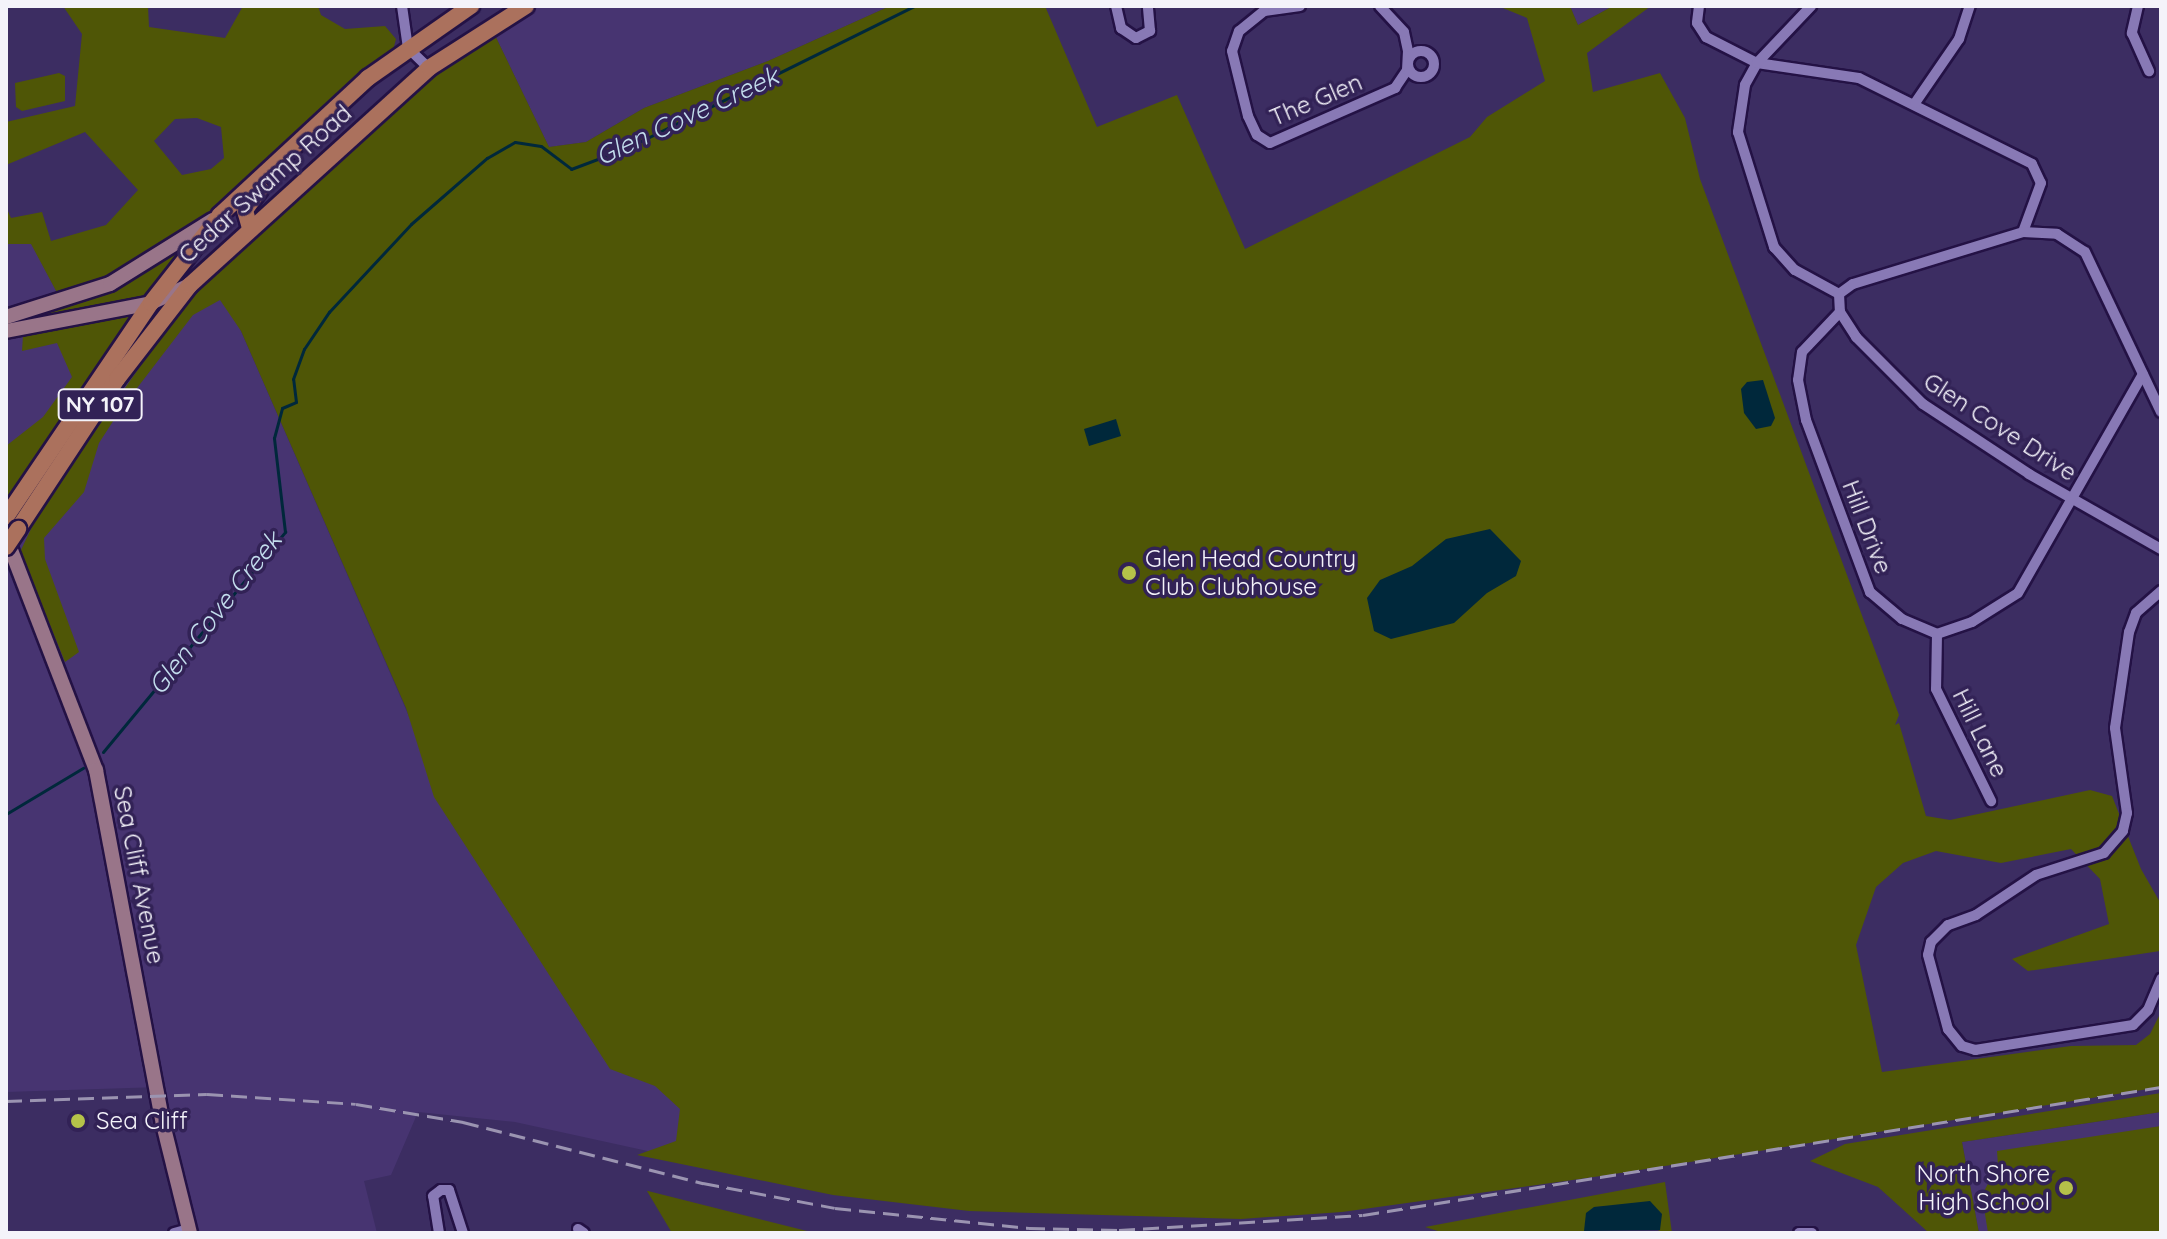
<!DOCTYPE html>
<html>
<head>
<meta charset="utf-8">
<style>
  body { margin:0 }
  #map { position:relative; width:2167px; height:1239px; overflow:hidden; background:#3c2d62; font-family:Quicksand,sans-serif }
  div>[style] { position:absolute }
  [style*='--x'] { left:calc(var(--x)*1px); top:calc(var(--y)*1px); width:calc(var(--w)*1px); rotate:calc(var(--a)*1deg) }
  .built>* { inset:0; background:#473471 }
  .green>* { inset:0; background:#4f5606 }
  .water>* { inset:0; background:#00283b }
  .stream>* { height:3px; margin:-1.5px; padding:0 1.5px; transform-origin:1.5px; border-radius:1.5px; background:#00283b }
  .roads { filter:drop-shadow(2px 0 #241245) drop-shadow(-2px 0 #241245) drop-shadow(0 2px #241245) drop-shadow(0 -2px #241245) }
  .street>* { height:10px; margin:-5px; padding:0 5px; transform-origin:5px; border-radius:5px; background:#8879b5 }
  .street>.ring { margin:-5px; padding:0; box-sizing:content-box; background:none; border:10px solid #8879b5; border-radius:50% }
  .secondary>* { height:14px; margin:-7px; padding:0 7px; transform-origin:7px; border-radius:7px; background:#997589 }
  .primary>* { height:16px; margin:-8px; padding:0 8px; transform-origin:8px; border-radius:8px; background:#ab715d }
  .rail>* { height:3px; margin-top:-1.5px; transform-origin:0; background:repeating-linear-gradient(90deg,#9b94b1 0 16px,transparent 0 24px) }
  .bridges { filter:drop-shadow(2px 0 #241245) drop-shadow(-2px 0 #241245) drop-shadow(0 2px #241245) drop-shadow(0 -2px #241245) }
  .primary-bridge>* { height:16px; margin:-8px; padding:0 8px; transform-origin:8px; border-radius:8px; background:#ab715d }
  .dots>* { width:22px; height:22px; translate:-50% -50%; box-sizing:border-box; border:4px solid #322256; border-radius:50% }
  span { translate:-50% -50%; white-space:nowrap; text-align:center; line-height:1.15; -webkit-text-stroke:7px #322256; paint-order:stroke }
  .shield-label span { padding:2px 6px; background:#322256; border:2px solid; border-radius:6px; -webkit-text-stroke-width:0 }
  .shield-label { font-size:22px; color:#f4f3fa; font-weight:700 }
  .street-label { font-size:24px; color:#f4f3fa }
  .poi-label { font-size:24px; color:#f4f3fa }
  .left { translate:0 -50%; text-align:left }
  .right { translate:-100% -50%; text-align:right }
  .water-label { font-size:26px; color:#c2dcec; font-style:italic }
  .frame { position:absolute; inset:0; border:8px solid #f4f3fa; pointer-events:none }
</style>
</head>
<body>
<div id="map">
  <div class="built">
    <i style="clip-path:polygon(521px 6px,890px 6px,768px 61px,644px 108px,586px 142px,549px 147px,490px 25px)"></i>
    <i style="clip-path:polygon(1570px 6px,1613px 6px,1578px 25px)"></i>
    <i style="clip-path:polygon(31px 243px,62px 302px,39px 330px,223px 290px,431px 767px,709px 1071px,707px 1164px,515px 1122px,418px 1112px,391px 1175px,364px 1181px,377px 1233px,200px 1233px,160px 1087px,6px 1092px,6px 244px)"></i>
    <i style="clip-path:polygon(2161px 1112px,2161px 1233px,1979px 1233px,1962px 1142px)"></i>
  </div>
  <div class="green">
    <i style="clip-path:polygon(evenodd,63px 6px,148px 6px,149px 27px,225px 38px,243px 6px,318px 6px,321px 15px,345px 29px,385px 26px,396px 39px,392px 54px,220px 214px,6px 504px,6px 446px,43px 417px,72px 377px,57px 343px,22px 351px,23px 336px,38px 330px,10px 323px,62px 302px,31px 244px,6px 244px,6px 207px,11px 218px,42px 212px,51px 241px,106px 225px,138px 190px,85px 132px,6px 165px,6px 122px,75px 106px,82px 34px,63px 6px,175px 119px,197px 118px,221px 127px,224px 158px,211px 169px,182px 175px,154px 141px,175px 119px)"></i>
    <i style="clip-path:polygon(890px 6px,1045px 6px,1097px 127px,1177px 95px,1245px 249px,1470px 137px,1487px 117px,1545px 81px,1527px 18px,1498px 6px,1570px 6px,1578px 25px,1613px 6px,1651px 6px,1587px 53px,1593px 92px,1660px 73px,1685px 118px,1700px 179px,1899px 715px,1895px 725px,1899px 723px,1926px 816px,1950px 820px,2090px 790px,2112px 796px,2141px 869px,2161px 904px,2160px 951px,2028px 971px,2012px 959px,2109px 924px,2100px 879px,2071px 849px,2001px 863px,1936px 851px,1903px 863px,1876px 887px,1856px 945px,1882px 1072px,2071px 1046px,2136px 1045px,2150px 1034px,2161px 1012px,2161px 1087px,1608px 1175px,1342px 1212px,1241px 1219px,969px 1211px,833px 1195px,637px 1155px,676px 1141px,680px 1109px,655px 1086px,610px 1069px,434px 797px,406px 708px,241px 331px,220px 300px,193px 315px,121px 409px,99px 443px,84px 492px,44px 538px,45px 559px,79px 652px,65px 662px,20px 552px,40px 510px,178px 312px,235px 250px,490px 25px,549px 147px,586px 142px,644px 108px,768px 61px)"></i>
    <i style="clip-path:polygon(59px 73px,65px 76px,65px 101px,22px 111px,16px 107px,15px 83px)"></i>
    <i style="clip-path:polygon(2161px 1093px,2161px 1112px,1962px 1142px,1979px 1233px,1929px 1233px,1878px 1187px,1810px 1161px,1845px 1144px)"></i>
    <i style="clip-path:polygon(2161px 1126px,2161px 1233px,1988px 1233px,1982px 1195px,1998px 1165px,1997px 1151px)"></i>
    <i style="clip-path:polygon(1665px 1182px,1672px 1233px,1653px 1233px,1660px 1230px,1622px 1206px,1594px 1207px,1585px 1233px,1444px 1233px,1425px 1227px)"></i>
    <i style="clip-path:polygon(647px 1191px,648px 1191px,815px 1233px,672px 1233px)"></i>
  </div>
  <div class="water">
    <i style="clip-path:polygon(1763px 380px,1775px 418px,1771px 426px,1756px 429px,1744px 413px,1741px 389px,1747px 382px)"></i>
    <i style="clip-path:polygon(1116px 419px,1121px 436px,1089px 446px,1084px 429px)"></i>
    <i style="clip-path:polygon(1490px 529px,1521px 561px,1516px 576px,1487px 593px,1454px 623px,1391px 639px,1374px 631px,1367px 598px,1380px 580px,1412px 566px,1446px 539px)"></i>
    <i style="clip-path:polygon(1650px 1201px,1662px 1214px,1660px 1230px,1584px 1231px,1586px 1213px,1594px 1207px)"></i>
  </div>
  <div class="stream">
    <i style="--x:103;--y:752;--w:286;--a:-50.4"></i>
    <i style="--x:285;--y:532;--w:95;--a:-96.7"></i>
    <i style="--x:274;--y:438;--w:31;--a:-75"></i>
    <i style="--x:282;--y:408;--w:15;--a:-23"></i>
    <i style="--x:296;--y:402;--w:23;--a:-97"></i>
    <i style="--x:293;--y:379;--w:32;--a:-70"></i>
    <i style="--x:304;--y:349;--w:45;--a:-56"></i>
    <i style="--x:329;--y:312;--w:120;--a:-47"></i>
    <i style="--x:411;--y:224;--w:101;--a:-41"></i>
    <i style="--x:487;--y:158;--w:32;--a:-30"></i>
    <i style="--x:515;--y:142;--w:26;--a:9"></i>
    <i style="--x:541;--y:146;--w:38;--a:37"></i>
    <i style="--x:571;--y:169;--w:60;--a:-20.6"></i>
    <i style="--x:627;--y:148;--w:320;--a:-26.3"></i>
    <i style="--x:6;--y:814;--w:90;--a:-30.9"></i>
  </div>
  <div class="roads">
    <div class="street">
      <i style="--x:402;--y:6;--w:42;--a:81.9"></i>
      <i style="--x:408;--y:48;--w:29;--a:44"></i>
      <i style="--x:1116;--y:6;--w:23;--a:77"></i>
      <i style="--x:1121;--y:28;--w:18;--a:34"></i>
      <i style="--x:1136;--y:38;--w:16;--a:-27"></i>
      <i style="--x:1150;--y:31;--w:25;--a:-95"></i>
      <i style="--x:1300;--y:6;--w:36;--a:172"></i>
      <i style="--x:1264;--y:11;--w:32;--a:141"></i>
      <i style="--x:1239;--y:31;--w:21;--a:109"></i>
      <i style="--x:1232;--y:51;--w:67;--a:76.2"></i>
      <i style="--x:1248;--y:116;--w:21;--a:65"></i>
      <i style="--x:1257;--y:135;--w:15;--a:32"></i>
      <i style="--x:1270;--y:143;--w:137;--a:-23.7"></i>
      <i style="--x:1395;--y:88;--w:22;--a:-56"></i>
      <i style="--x:1407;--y:70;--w:19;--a:-87"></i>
      <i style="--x:1408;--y:51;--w:19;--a:-102"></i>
      <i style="--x:1404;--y:32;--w:35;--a:-133"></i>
      <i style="--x:1699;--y:6;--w:17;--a:97"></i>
      <i style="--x:1697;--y:23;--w:17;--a:57"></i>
      <i style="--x:1706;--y:37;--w:57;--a:27"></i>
      <i style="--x:1757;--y:63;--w:25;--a:119"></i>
      <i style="--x:1745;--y:85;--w:48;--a:98.5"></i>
      <i style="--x:1738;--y:132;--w:121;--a:72.6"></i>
      <i style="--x:1774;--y:247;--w:31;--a:48"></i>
      <i style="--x:1795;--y:270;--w:50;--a:28.6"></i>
      <i style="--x:2138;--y:6;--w:28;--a:103"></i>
      <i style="--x:2132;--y:33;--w:42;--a:65.9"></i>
      <i class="ring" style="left:1408px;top:51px;width:16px;height:16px"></i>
      <i style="--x:1757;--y:63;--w:103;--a:8.4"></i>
      <i style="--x:1859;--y:78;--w:193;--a:26.4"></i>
      <i style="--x:2032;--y:164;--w:21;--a:65"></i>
      <i style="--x:2041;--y:183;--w:52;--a:110.2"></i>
      <i style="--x:1757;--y:63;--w:79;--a:-46.5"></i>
      <i style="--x:1915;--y:103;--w:78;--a:-55.5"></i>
      <i style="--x:1959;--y:39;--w:35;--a:-72"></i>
      <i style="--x:1839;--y:294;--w:17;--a:-36"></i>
      <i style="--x:1853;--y:284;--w:178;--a:-17"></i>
      <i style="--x:2023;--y:232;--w:34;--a:3"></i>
      <i style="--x:2057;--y:234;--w:33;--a:33"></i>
      <i style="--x:2085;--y:252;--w:177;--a:64.6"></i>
      <i style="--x:1839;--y:294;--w:18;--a:87"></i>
      <i style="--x:1840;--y:312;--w:30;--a:57"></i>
      <i style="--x:1856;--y:337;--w:95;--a:45"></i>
      <i style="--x:1923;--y:404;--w:127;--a:33.4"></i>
      <i style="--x:2029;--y:474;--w:152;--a:29.6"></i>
      <i style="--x:1840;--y:312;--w:55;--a:133.5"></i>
      <i style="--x:1802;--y:352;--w:28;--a:98"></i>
      <i style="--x:1798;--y:380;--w:41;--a:78.7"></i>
      <i style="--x:1806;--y:420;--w:184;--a:69.6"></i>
      <i style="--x:1870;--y:592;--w:42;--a:40.2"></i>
      <i style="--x:1902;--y:619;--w:38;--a:23"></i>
      <i style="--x:1937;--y:634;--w:37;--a:-19"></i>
      <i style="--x:1972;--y:622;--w:54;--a:-32.2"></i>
      <i style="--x:2018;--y:593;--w:252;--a:-60.3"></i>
      <i style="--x:2161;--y:591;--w:33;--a:139"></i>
      <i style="--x:2136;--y:613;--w:20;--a:110"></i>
      <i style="--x:2129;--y:632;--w:97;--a:98.3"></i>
      <i style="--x:2115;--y:728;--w:86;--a:82"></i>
      <i style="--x:2127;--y:813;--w:18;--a:103"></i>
      <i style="--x:2123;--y:831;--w:29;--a:131"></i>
      <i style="--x:2104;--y:853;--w:71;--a:162.1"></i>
      <i style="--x:2036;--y:875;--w:72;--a:146.3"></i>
      <i style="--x:1976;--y:915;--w:30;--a:160"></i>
      <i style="--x:1948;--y:925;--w:24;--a:135"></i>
      <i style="--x:1931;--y:942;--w:13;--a:103"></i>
      <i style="--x:1928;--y:955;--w:77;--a:74.9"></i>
      <i style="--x:1948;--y:1029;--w:22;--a:51"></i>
      <i style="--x:1962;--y:1046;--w:14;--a:17"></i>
      <i style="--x:1975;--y:1050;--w:160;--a:-9"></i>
      <i style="--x:2133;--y:1025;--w:21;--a:-45"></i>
      <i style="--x:2148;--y:1010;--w:34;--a:-67"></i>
      <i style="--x:1937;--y:634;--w:55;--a:91"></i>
      <i style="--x:1936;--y:689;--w:125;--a:63.8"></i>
      <i style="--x:578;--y:1229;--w:7;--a:34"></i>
      <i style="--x:174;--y:1233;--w:16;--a:-15"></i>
      <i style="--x:439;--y:1233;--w:37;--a:-99"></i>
      <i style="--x:433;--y:1196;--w:10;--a:-37"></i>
      <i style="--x:441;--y:1190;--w:8;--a:0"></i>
      <i style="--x:449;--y:1190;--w:45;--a:72"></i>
      <i style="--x:1799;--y:1233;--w:13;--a:0"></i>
    </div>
    <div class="secondary">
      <i style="--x:6;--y:317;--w:109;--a:-17.6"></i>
      <i style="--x:110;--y:284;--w:121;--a:-31.9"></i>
      <i style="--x:6;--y:331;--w:148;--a:-10.9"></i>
      <i style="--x:151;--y:303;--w:43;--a:-24.8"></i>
      <i style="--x:6;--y:537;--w:250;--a:68.9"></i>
      <i style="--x:96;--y:770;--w:360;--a:79.3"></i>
      <i style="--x:163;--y:1124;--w:112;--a:76.1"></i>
    </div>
    <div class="primary">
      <i style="--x:250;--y:228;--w:19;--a:-106"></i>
      <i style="--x:245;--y:210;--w:26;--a:-54"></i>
      <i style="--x:6;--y:517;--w:258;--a:-55.9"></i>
      <i style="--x:151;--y:303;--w:112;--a:-51.9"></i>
      <i style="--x:220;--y:215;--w:202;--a:-42.8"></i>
      <i style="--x:368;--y:78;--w:126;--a:-35"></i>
      <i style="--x:18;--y:529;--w:180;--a:-56.6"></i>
      <i style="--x:117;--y:379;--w:119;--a:-52.2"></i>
      <i style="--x:190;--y:285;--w:323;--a:-42.2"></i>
      <i style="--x:429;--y:68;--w:115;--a:-32.6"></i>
    </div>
  </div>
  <div class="rail">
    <i style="--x:6;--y:1101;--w:201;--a:-2"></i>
    <i style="--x:207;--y:1094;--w:149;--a:3.8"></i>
    <i style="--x:356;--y:1104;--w:109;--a:9.5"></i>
    <i style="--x:463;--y:1122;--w:248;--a:14.3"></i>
    <i style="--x:703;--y:1183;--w:134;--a:10.7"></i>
    <i style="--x:835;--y:1208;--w:195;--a:5.9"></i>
    <i style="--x:1029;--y:1228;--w:90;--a:1.3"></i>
    <i style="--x:1119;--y:1230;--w:244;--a:-3.5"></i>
    <i style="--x:1363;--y:1215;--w:808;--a:-9.11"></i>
  </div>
  <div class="bridges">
    <div class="primary-bridge">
      <i style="--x:6;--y:547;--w:22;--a:-56"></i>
    </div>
  </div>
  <div class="dots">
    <i style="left:1129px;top:573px;background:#b5c249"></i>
    <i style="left:78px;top:1121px;background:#b5c249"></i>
    <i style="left:2066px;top:1188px;background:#b5c249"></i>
  </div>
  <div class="shield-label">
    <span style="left:100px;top:405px">NY 107</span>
  </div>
  <div class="street-label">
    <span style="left:1316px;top:100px;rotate:-23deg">The Glen</span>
    <span style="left:265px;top:184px;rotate:-42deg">Cedar Swamp Road</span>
    <span style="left:2000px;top:427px;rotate:33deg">Glen Cove Drive</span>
    <span style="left:1867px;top:527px;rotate:69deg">Hill Drive</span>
    <span style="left:1980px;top:733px;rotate:64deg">Hill Lane</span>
    <span style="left:139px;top:875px;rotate:79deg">Sea Cliff Avenue</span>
  </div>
  <div class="poi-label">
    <span class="left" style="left:1145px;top:573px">Glen Head Country<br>Club Clubhouse</span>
    <span class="left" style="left:96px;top:1121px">Sea Cliff</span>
    <span class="right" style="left:2050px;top:1188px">North Shore<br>High School</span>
  </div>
  <div class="water-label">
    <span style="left:687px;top:116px;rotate:-25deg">Glen Cove Creek</span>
    <span style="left:215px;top:613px;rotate:-52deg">Glen Cove Creek</span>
  </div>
  <div class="frame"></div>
</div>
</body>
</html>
